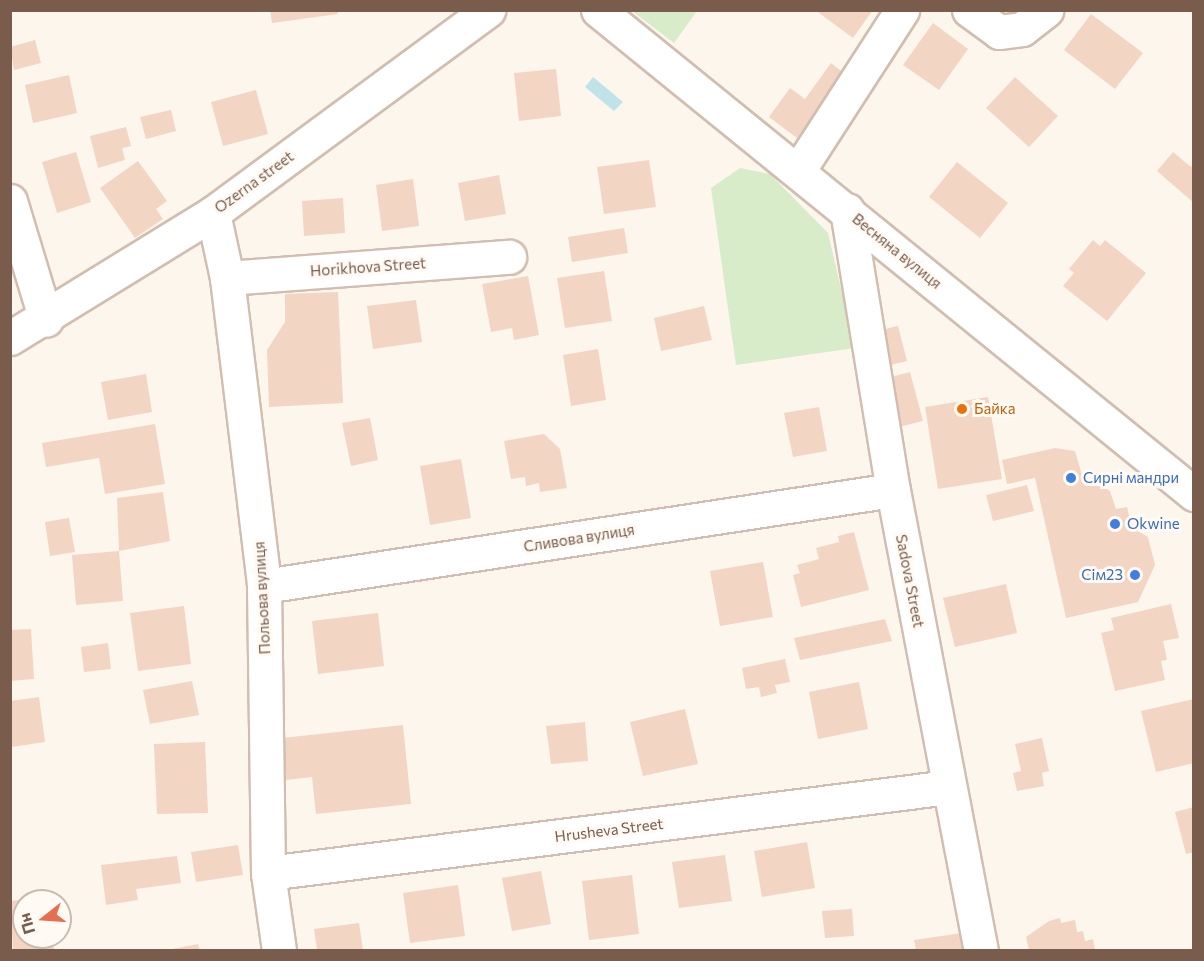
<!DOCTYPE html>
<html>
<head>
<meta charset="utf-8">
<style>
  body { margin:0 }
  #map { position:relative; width:1204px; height:961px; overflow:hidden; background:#fdf6ec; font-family:Commissioner,sans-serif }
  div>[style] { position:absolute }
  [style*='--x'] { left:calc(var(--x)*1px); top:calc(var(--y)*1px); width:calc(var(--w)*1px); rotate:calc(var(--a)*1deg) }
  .green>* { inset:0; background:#d8ecc9 }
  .water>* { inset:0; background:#bfe3e8 }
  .building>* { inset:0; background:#f3d5c3 }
  .roads { filter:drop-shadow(2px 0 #d1beb0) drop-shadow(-2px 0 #d1beb0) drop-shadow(0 2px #d1beb0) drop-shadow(0 -2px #d1beb0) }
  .minor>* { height:33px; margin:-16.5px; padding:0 16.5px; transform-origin:16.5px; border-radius:16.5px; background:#fff }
  .dots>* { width:16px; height:16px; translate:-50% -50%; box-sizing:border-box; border:3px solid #fffaf3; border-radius:50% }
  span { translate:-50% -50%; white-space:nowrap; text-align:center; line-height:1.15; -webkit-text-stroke:6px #fffaf3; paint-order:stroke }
  .street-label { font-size:15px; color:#7a5c4d }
  .food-label { font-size:15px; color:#c56008 }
  .left { translate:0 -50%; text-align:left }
  .shop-label { font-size:15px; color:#366cbe }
  .right { translate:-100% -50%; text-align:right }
  .frame { position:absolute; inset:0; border:12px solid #7a5c4d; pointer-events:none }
  .north { position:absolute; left:12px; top:889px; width:60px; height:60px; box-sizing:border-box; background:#fffaf3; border:2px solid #cabbb1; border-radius:50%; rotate:253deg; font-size:16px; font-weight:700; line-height:24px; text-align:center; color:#7a5c4d }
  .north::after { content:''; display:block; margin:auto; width:21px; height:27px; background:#e76f51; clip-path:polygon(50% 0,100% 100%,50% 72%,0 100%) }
</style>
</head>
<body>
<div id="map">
  <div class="green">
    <i style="clip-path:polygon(632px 11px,697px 11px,674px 43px)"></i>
    <i style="clip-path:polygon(740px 168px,770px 174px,828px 233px,855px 348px,736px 365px,711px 188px)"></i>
  </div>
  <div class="water">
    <i style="clip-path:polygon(593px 77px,623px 102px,614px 111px,585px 87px)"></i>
  </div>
  <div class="building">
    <i style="clip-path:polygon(270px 10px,337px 10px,338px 14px,272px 23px)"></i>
    <i style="clip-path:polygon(815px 10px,873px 10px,853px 38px)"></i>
    <i style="clip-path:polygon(1091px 14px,1143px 53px,1115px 89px,1064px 50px)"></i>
    <i style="clip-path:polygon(933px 23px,968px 49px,939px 90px,903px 65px)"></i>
    <i style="clip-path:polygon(35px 40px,41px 63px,14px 70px,10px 47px)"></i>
    <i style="clip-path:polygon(831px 63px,845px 74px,797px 138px,769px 117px,790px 88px,805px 99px)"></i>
    <i style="clip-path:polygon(556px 69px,561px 116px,519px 121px,514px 73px)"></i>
    <i style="clip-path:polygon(69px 75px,77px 113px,33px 123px,25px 85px)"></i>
    <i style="clip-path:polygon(1015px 77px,1058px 116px,1029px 147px,986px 108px)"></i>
    <i style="clip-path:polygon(256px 90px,268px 134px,223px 146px,211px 102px)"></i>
    <i style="clip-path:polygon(171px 110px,176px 131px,146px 139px,140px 117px)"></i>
    <i style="clip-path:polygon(126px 127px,131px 146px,122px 148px,125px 160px,98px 168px,90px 136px)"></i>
    <i style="clip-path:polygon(76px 152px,91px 202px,57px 213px,42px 162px)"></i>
    <i style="clip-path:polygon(1173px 152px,1191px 167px,1194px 164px,1194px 203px,1157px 171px)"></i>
    <i style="clip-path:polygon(649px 160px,656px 207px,604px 214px,597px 167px)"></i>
    <i style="clip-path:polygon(138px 161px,167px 201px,156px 209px,163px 219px,135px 238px,100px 188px)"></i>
    <i style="clip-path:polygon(957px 162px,1008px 203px,980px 238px,929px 197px)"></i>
    <i style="clip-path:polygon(499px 175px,506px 214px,465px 221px,458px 183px)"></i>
    <i style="clip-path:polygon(413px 179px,419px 226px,382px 231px,376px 185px)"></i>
    <i style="clip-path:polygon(343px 198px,345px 233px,304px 236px,302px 201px)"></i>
    <i style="clip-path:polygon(624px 228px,628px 253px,572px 262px,568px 237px)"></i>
    <i style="clip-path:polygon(1093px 240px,1100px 246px,1105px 240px,1146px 273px,1107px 321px,1063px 286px,1074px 273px,1069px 269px)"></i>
    <i style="clip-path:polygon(604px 271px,612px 321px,565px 328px,557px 278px)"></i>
    <i style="clip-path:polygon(528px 276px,539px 335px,514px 340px,512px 328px,491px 332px,482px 284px)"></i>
    <i style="clip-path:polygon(338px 292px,343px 403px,269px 407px,267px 350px,285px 322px,285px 294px)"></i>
    <i style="clip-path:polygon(416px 300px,422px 342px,373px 349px,367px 306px)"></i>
    <i style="clip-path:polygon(704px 306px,712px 340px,661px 351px,654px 318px)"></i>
    <i style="clip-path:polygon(898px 326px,907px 361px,891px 365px,881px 330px)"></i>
    <i style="clip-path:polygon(598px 349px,606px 400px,571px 406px,563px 355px)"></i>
    <i style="clip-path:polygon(910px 372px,923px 421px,899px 427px,887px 378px)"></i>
    <i style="clip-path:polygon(146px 374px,152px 412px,108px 420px,101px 382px)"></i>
    <i style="clip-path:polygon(988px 397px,1002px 479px,938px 489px,925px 407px)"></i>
    <i style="clip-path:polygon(819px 407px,827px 451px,793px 457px,784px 413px)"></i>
    <i style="clip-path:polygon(370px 418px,378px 460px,351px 466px,342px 423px)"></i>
    <i style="clip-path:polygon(155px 424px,165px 484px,105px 494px,99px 458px,46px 467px,42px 443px)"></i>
    <i style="clip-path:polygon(544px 434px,560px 449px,567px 488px,540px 492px,539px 483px,526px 486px,525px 477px,511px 479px,504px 441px)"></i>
    <i style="clip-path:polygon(1055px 448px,1075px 451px,1082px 475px,1110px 491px,1116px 509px,1127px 507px,1132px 527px,1148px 537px,1155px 565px,1138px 602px,1066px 618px,1035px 478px,1007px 484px,1002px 460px)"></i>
    <i style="clip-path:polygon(461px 459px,471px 518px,430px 525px,420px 466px)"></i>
    <i style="clip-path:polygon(1027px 485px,1034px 511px,993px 521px,986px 495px)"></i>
    <i style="clip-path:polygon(163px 492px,170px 541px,119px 551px,117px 498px)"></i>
    <i style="clip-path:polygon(69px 518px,75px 552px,50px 556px,45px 522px)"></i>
    <i style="clip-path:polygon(854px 532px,869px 590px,801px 607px,793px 575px,800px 573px,797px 565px,819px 559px,816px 548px,839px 542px,838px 536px)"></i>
    <i style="clip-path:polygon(119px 551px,123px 601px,76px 605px,72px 555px)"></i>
    <i style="clip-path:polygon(763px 562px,773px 617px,720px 626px,710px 571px)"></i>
    <i style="clip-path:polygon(1006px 584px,1017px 633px,955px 647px,943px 598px)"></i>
    <i style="clip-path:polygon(1171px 604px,1179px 638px,1163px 641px,1167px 660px,1161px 661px,1165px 680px,1115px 691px,1101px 633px,1114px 630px,1111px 618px)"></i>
    <i style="clip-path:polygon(184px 606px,191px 664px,138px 671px,130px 613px)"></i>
    <i style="clip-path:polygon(378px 613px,384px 666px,318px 674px,312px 621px)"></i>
    <i style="clip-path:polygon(885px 619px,892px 641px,800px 660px,794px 638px)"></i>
    <i style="clip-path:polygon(31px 629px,34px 679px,10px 681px,10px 630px)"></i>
    <i style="clip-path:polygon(108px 643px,111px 669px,84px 672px,81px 647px)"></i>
    <i style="clip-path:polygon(785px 659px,790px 682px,775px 685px,777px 693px,761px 697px,759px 687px,746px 689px,742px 668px)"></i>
    <i style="clip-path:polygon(192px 681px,199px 715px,150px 724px,143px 690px)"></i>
    <i style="clip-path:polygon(859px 682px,868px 729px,818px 739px,809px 692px)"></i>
    <i style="clip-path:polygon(39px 697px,45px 742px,12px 747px,10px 701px)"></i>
    <i style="clip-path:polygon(1194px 699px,1194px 763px,1156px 772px,1141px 711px)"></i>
    <i style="clip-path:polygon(685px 709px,698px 764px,643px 776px,630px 722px)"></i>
    <i style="clip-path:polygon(585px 722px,588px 761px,551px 764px,546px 726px)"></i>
    <i style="clip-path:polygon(403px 725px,411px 804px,316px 814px,312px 777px,286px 780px,282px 738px)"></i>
    <i style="clip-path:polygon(1042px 738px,1049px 771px,1042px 773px,1044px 786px,1017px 791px,1013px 773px,1021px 771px,1015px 744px)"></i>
    <i style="clip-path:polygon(205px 742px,208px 813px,157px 814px,154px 744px)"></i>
    <i style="clip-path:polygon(1194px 807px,1194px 852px,1186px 854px,1175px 812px)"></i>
    <i style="clip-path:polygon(807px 842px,815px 888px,762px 897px,754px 851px)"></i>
    <i style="clip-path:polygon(238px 845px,243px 875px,196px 882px,191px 852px)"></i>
    <i style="clip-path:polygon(725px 855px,732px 901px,679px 908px,672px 862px)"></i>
    <i style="clip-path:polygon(177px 856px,181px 883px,136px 889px,138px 900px,106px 905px,101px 865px)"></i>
    <i style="clip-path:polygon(541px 871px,551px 924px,512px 931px,502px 878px)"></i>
    <i style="clip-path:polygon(632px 875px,639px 934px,589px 940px,582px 881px)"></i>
    <i style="clip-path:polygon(458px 885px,465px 936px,410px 943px,403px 893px)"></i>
    <i style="clip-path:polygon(36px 898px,37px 901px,24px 901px,24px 937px,53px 937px,54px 950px,13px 950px,10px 901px)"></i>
    <i style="clip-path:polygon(852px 909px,854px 936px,825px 938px,822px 911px)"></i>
    <i style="clip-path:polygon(1060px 918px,1061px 923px,1075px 920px,1077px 932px,1083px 931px,1085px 941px,1093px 939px,1095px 950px,1029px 950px,1026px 937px,1049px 921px)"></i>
    <i style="clip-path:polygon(359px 923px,363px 950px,317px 950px,314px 929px)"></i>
    <i style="clip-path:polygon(969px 932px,971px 950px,916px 950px,914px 940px)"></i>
    <i style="clip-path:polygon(198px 944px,200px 950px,172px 950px,172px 949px)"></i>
  </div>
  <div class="roads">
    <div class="minor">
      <i style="--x:598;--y:10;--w:768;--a:39.08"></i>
      <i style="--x:969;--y:10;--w:37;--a:36"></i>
      <i style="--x:999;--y:32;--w:23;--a:-7"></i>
      <i style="--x:1022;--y:29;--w:31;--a:-38"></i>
      <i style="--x:798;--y:171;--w:192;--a:-57.1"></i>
      <i style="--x:10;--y:201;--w:124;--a:73.2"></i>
      <i style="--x:847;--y:210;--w:284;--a:80.7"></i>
      <i style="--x:893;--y:490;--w:468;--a:79.2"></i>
      <i style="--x:213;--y:213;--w:66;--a:77.8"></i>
      <i style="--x:227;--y:278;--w:310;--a:83.1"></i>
      <i style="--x:264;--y:586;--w:287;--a:89.2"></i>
      <i style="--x:268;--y:873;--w:78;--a:81.9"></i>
      <i style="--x:227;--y:278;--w:283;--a:-4.3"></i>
      <i style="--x:10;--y:338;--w:238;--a:-31.6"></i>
      <i style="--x:213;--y:213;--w:342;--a:-36.4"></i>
      <i style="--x:264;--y:586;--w:636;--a:-8.68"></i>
      <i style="--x:268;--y:873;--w:686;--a:-7.2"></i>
    </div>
  </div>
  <div class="dots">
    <i style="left:962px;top:409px;background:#e8710a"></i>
    <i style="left:1071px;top:478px;background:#3f7fe0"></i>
    <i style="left:1115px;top:524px;background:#3f7fe0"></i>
    <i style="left:1135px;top:575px;background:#3f7fe0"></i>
  </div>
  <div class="street-label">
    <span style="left:254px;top:182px;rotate:-36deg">Ozerna street</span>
    <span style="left:897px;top:251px;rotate:39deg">Весняна вулиця</span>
    <span style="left:368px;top:267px;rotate:-4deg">Horikhova Street</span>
    <span style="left:579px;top:538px;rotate:-9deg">Сливова вулиця</span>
    <span style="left:910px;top:581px;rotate:79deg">Sadova Street</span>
    <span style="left:262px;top:598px;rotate:-93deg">Польова вулиця</span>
    <span style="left:609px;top:830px;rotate:-7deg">Hrusheva Street</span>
  </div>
  <div class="food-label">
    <span class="left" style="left:974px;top:409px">Байка</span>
  </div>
  <div class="shop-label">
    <span class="left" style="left:1083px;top:478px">Сирні мандри</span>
    <span class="left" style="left:1127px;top:524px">Okwine</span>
    <span class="right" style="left:1123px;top:575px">Сім23</span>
  </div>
  <div class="frame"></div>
  <div class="north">Пн</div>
</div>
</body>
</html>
